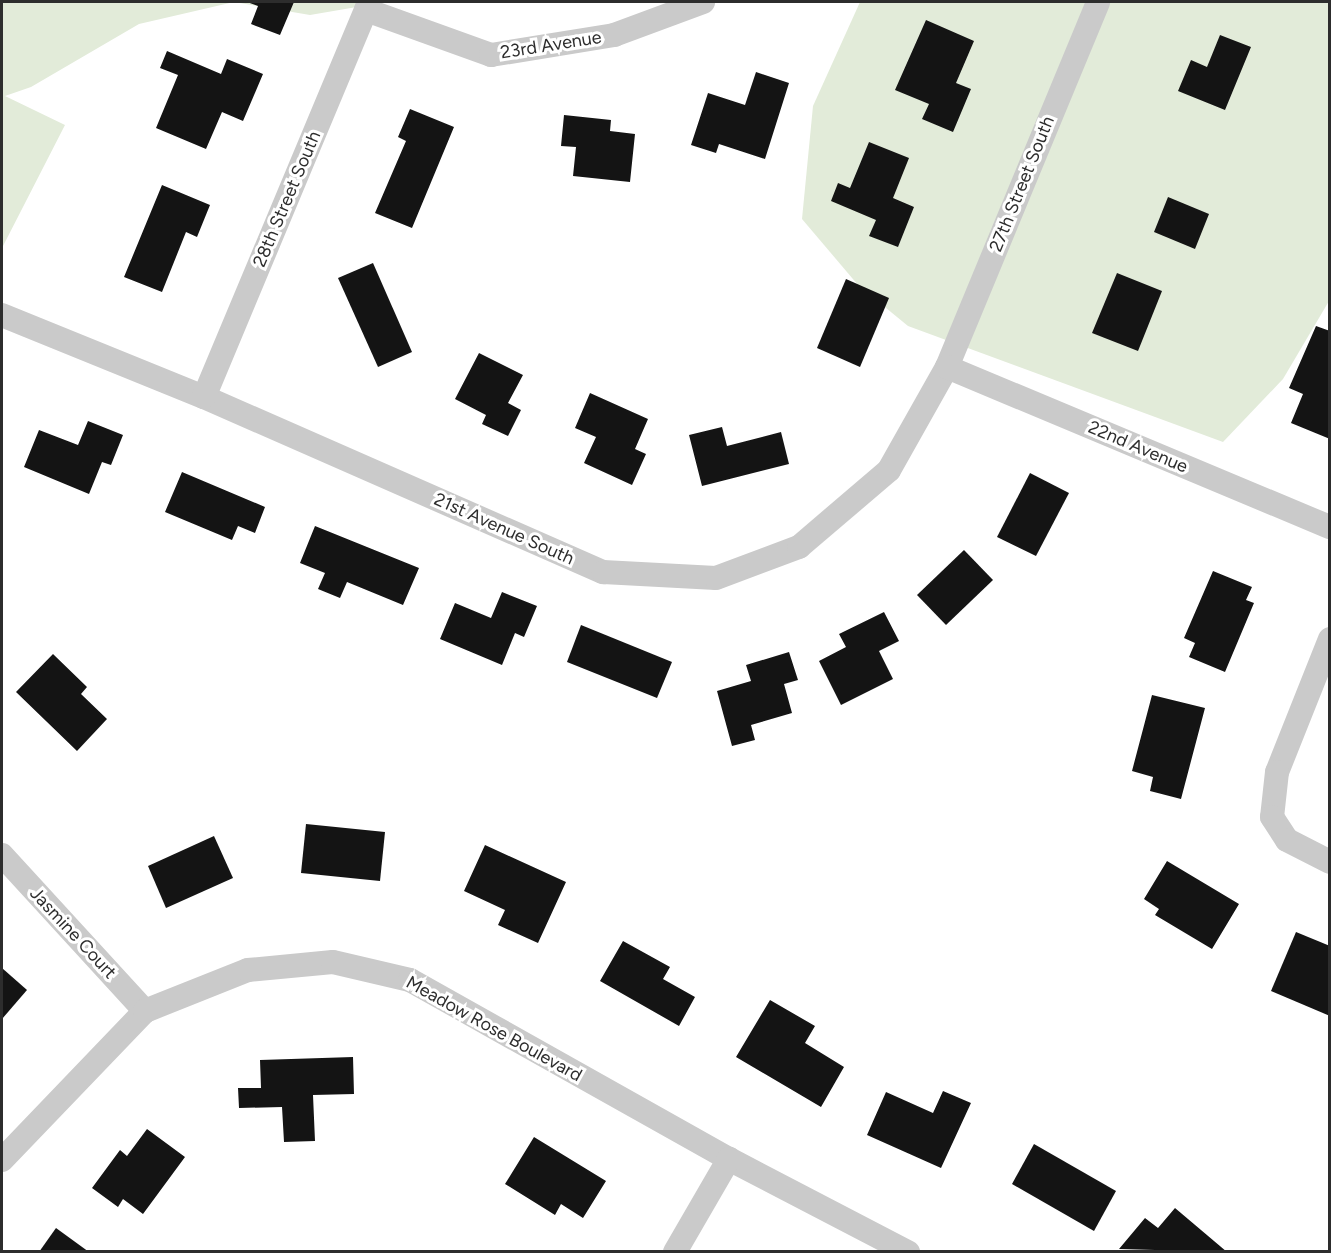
<!DOCTYPE html>
<html>
<head>
<meta charset="utf-8">
<style>
  body { margin:0 }
  #map { position:relative; width:1331px; height:1253px; overflow:hidden; background:#fff; font-family:Figtree,sans-serif }
  div>[style] { position:absolute }
  [style*='--x'] { left:calc(var(--x)*1px); top:calc(var(--y)*1px); width:calc(var(--w)*1px); rotate:calc(var(--a)*1deg) }
  .green>* { inset:0; background:#e2ebd9 }
  .building>* { inset:0; background:#141414 }
  .street>* { height:24px; margin:-12px; padding:0 12px; transform-origin:12px; border-radius:12px; background:#cacaca }
  span { translate:-50% -50%; white-space:nowrap; text-align:center; line-height:1.15; -webkit-text-stroke:6px #fff; paint-order:stroke }
  .street-label { font-size:18px; color:#2d2d2d }
  .frame { position:absolute; inset:0; border:3px solid #2d2d2d; pointer-events:none }
</style>
</head>
<body>
<div id="map">
  <div class="green">
    <i style="clip-path:polygon(2px 2px,386px 2px,310px 15px,234px 2px,139px 24px,31px 87px,5px 96px,65px 125px,2px 248px)"></i>
    <i style="clip-path:polygon(860px 2px,1329px 2px,1329px 301px,1283px 379px,1223px 442px,908px 326px,858px 285px,802px 219px,813px 106px)"></i>
  </div>
  <div class="building">
    <i style="clip-path:polygon(247px 2px,294px 2px,280px 35px,251px 24px,258px 6px)"></i>
    <i style="clip-path:polygon(926px 20px,974px 41px,956px 83px,971px 89px,953px 132px,922px 119px,929px 104px,895px 90px)"></i>
    <i style="clip-path:polygon(1220px 35px,1251px 47px,1225px 110px,1178px 91px,1191px 60px,1207px 67px)"></i>
    <i style="clip-path:polygon(167px 51px,221px 74px,227px 59px,263px 74px,243px 121px,222px 112px,206px 149px,156px 128px,178px 75px,160px 68px)"></i>
    <i style="clip-path:polygon(756px 72px,789px 83px,765px 159px,719px 144px,716px 153px,691px 145px,708px 93px,745px 105px)"></i>
    <i style="clip-path:polygon(410px 109px,454px 127px,412px 228px,375px 213px,406px 141px,398px 137px)"></i>
    <i style="clip-path:polygon(564px 115px,611px 120px,610px 131px,635px 134px,630px 182px,573px 176px,576px 147px,561px 146px)"></i>
    <i style="clip-path:polygon(869px 142px,909px 158px,893px 198px,914px 207px,898px 247px,869px 236px,876px 220px,831px 201px,838px 183px,850px 188px)"></i>
    <i style="clip-path:polygon(162px 185px,210px 205px,197px 237px,186px 232px,162px 292px,124px 277px)"></i>
    <i style="clip-path:polygon(1168px 197px,1209px 214px,1195px 249px,1154px 232px)"></i>
    <i style="clip-path:polygon(373px 263px,412px 352px,378px 367px,338px 278px)"></i>
    <i style="clip-path:polygon(1117px 273px,1162px 291px,1138px 351px,1092px 333px)"></i>
    <i style="clip-path:polygon(846px 279px,889px 298px,860px 367px,817px 348px)"></i>
    <i style="clip-path:polygon(1316px 326px,1330px 331px,1330px 439px,1291px 423px,1303px 394px,1289px 388px)"></i>
    <i style="clip-path:polygon(479px 353px,523px 375px,508px 403px,521px 410px,508px 436px,482px 424px,486px 415px,455px 399px)"></i>
    <i style="clip-path:polygon(590px 393px,648px 419px,635px 449px,646px 454px,632px 485px,584px 463px,596px 437px,575px 428px)"></i>
    <i style="clip-path:polygon(88px 421px,123px 435px,111px 465px,102px 462px,89px 494px,24px 467px,39px 430px,78px 445px)"></i>
    <i style="clip-path:polygon(722px 427px,727px 446px,781px 432px,789px 464px,702px 486px,689px 435px)"></i>
    <i style="clip-path:polygon(182px 472px,265px 507px,255px 533px,238px 526px,232px 540px,165px 512px)"></i>
    <i style="clip-path:polygon(1030px 473px,1069px 493px,1036px 556px,997px 537px)"></i>
    <i style="clip-path:polygon(315px 526px,419px 568px,403px 605px,347px 582px,340px 598px,318px 589px,325px 573px,300px 563px)"></i>
    <i style="clip-path:polygon(964px 550px,993px 580px,946px 625px,917px 595px)"></i>
    <i style="clip-path:polygon(1213px 571px,1252px 587px,1246px 600px,1254px 603px,1225px 672px,1189px 657px,1195px 643px,1184px 638px)"></i>
    <i style="clip-path:polygon(502px 592px,537px 606px,524px 637px,515px 633px,502px 665px,440px 639px,455px 603px,491px 618px)"></i>
    <i style="clip-path:polygon(884px 612px,899px 641px,879px 651px,893px 679px,841px 705px,819px 661px,846px 647px,839px 634px)"></i>
    <i style="clip-path:polygon(581px 625px,672px 662px,657px 698px,567px 662px)"></i>
    <i style="clip-path:polygon(789px 652px,798px 680px,784px 684px,792px 713px,751px 725px,755px 740px,732px 746px,717px 691px,751px 681px,746px 665px)"></i>
    <i style="clip-path:polygon(53px 654px,87px 687px,81px 694px,107px 719px,77px 751px,16px 692px)"></i>
    <i style="clip-path:polygon(1152px 695px,1205px 708px,1181px 799px,1150px 791px,1153px 777px,1132px 771px)"></i>
    <i style="clip-path:polygon(306px 824px,385px 832px,380px 881px,301px 873px)"></i>
    <i style="clip-path:polygon(214px 836px,233px 878px,166px 908px,148px 866px)"></i>
    <i style="clip-path:polygon(485px 845px,566px 882px,538px 943px,498px 925px,505px 910px,464px 891px)"></i>
    <i style="clip-path:polygon(1167px 861px,1239px 904px,1212px 949px,1155px 915px,1159px 909px,1144px 899px)"></i>
    <i style="clip-path:polygon(1296px 932px,1330px 946px,1330px 1016px,1271px 991px)"></i>
    <i style="clip-path:polygon(623px 941px,670px 967px,663px 979px,695px 997px,679px 1026px,600px 981px)"></i>
    <i style="clip-path:polygon(2px 968px,27px 990px,2px 1019px)"></i>
    <i style="clip-path:polygon(770px 1000px,815px 1026px,805px 1043px,844px 1067px,821px 1107px,736px 1057px)"></i>
    <i style="clip-path:polygon(353px 1057px,354px 1094px,313px 1095px,315px 1141px,284px 1142px,282px 1107px,239px 1108px,238px 1088px,261px 1088px,260px 1060px)"></i>
    <i style="clip-path:polygon(943px 1091px,971px 1103px,941px 1168px,867px 1135px,886px 1092px,933px 1113px)"></i>
    <i style="clip-path:polygon(147px 1129px,185px 1157px,143px 1214px,123px 1199px,118px 1207px,92px 1188px,120px 1150px,127px 1156px)"></i>
    <i style="clip-path:polygon(534px 1137px,606px 1181px,583px 1218px,561px 1204px,555px 1215px,505px 1184px)"></i>
    <i style="clip-path:polygon(1034px 1144px,1116px 1191px,1094px 1231px,1012px 1184px)"></i>
    <i style="clip-path:polygon(1175px 1208px,1227px 1252px,1119px 1249px,1145px 1218px,1158px 1228px)"></i>
    <i style="clip-path:polygon(56px 1228px,89px 1252px,39px 1252px)"></i>
  </div>
  <div class="street">
    <i style="--x:366;--y:10;--w:133;--a:19.8"></i>
    <i style="--x:491;--y:55;--w:125;--a:-9.2"></i>
    <i style="--x:614;--y:35;--w:95;--a:-20.3"></i>
    <i style="--x:2;--y:315;--w:218;--a:22.1"></i>
    <i style="--x:204;--y:397;--w:436;--a:23.7"></i>
    <i style="--x:603;--y:572;--w:113;--a:3"></i>
    <i style="--x:716;--y:578;--w:89;--a:-20.5"></i>
    <i style="--x:799;--y:547;--w:118;--a:-40.5"></i>
    <i style="--x:889;--y:470;--w:118;--a:-60.6"></i>
    <i style="--x:947;--y:367;--w:395;--a:-67.5"></i>
    <i style="--x:947;--y:367;--w:415;--a:22.7"></i>
    <i style="--x:204;--y:397;--w:428;--a:-67.3"></i>
    <i style="--x:1330;--y:639;--w:143;--a:111.7"></i>
    <i style="--x:1277;--y:772;--w:45;--a:96.3"></i>
    <i style="--x:1272;--y:817;--w:27;--a:57"></i>
    <i style="--x:1287;--y:840;--w:48;--a:27.1"></i>
    <i style="--x:2;--y:855;--w:212;--a:47.5"></i>
    <i style="--x:2;--y:1160;--w:207;--a:-46.2"></i>
    <i style="--x:145;--y:1011;--w:111;--a:-21.7"></i>
    <i style="--x:248;--y:970;--w:85;--a:-5.4"></i>
    <i style="--x:333;--y:962;--w:79;--a:13.2"></i>
    <i style="--x:410;--y:980;--w:366;--a:29.3"></i>
    <i style="--x:729;--y:1159;--w:202;--a:27.5"></i>
    <i style="--x:675;--y:1252;--w:108;--a:-59.9"></i>
  </div>
  <div class="street-label">
    <span style="left:551px;top:45px;rotate:-9deg">23rd Avenue</span>
    <span style="left:1022px;top:184px;rotate:-68deg">27th Street South</span>
    <span style="left:287px;top:199px;rotate:-67deg">28th Street South</span>
    <span style="left:1138px;top:447px;rotate:23deg">22nd Avenue</span>
    <span style="left:504px;top:529px;rotate:24deg">21st Avenue South</span>
    <span style="left:73px;top:933px;rotate:47deg">Jasmine Court</span>
    <span style="left:494px;top:1029px;rotate:29deg">Meadow Rose Boulevard</span>
  </div>
  <div class="frame"></div>
</div>
</body>
</html>
